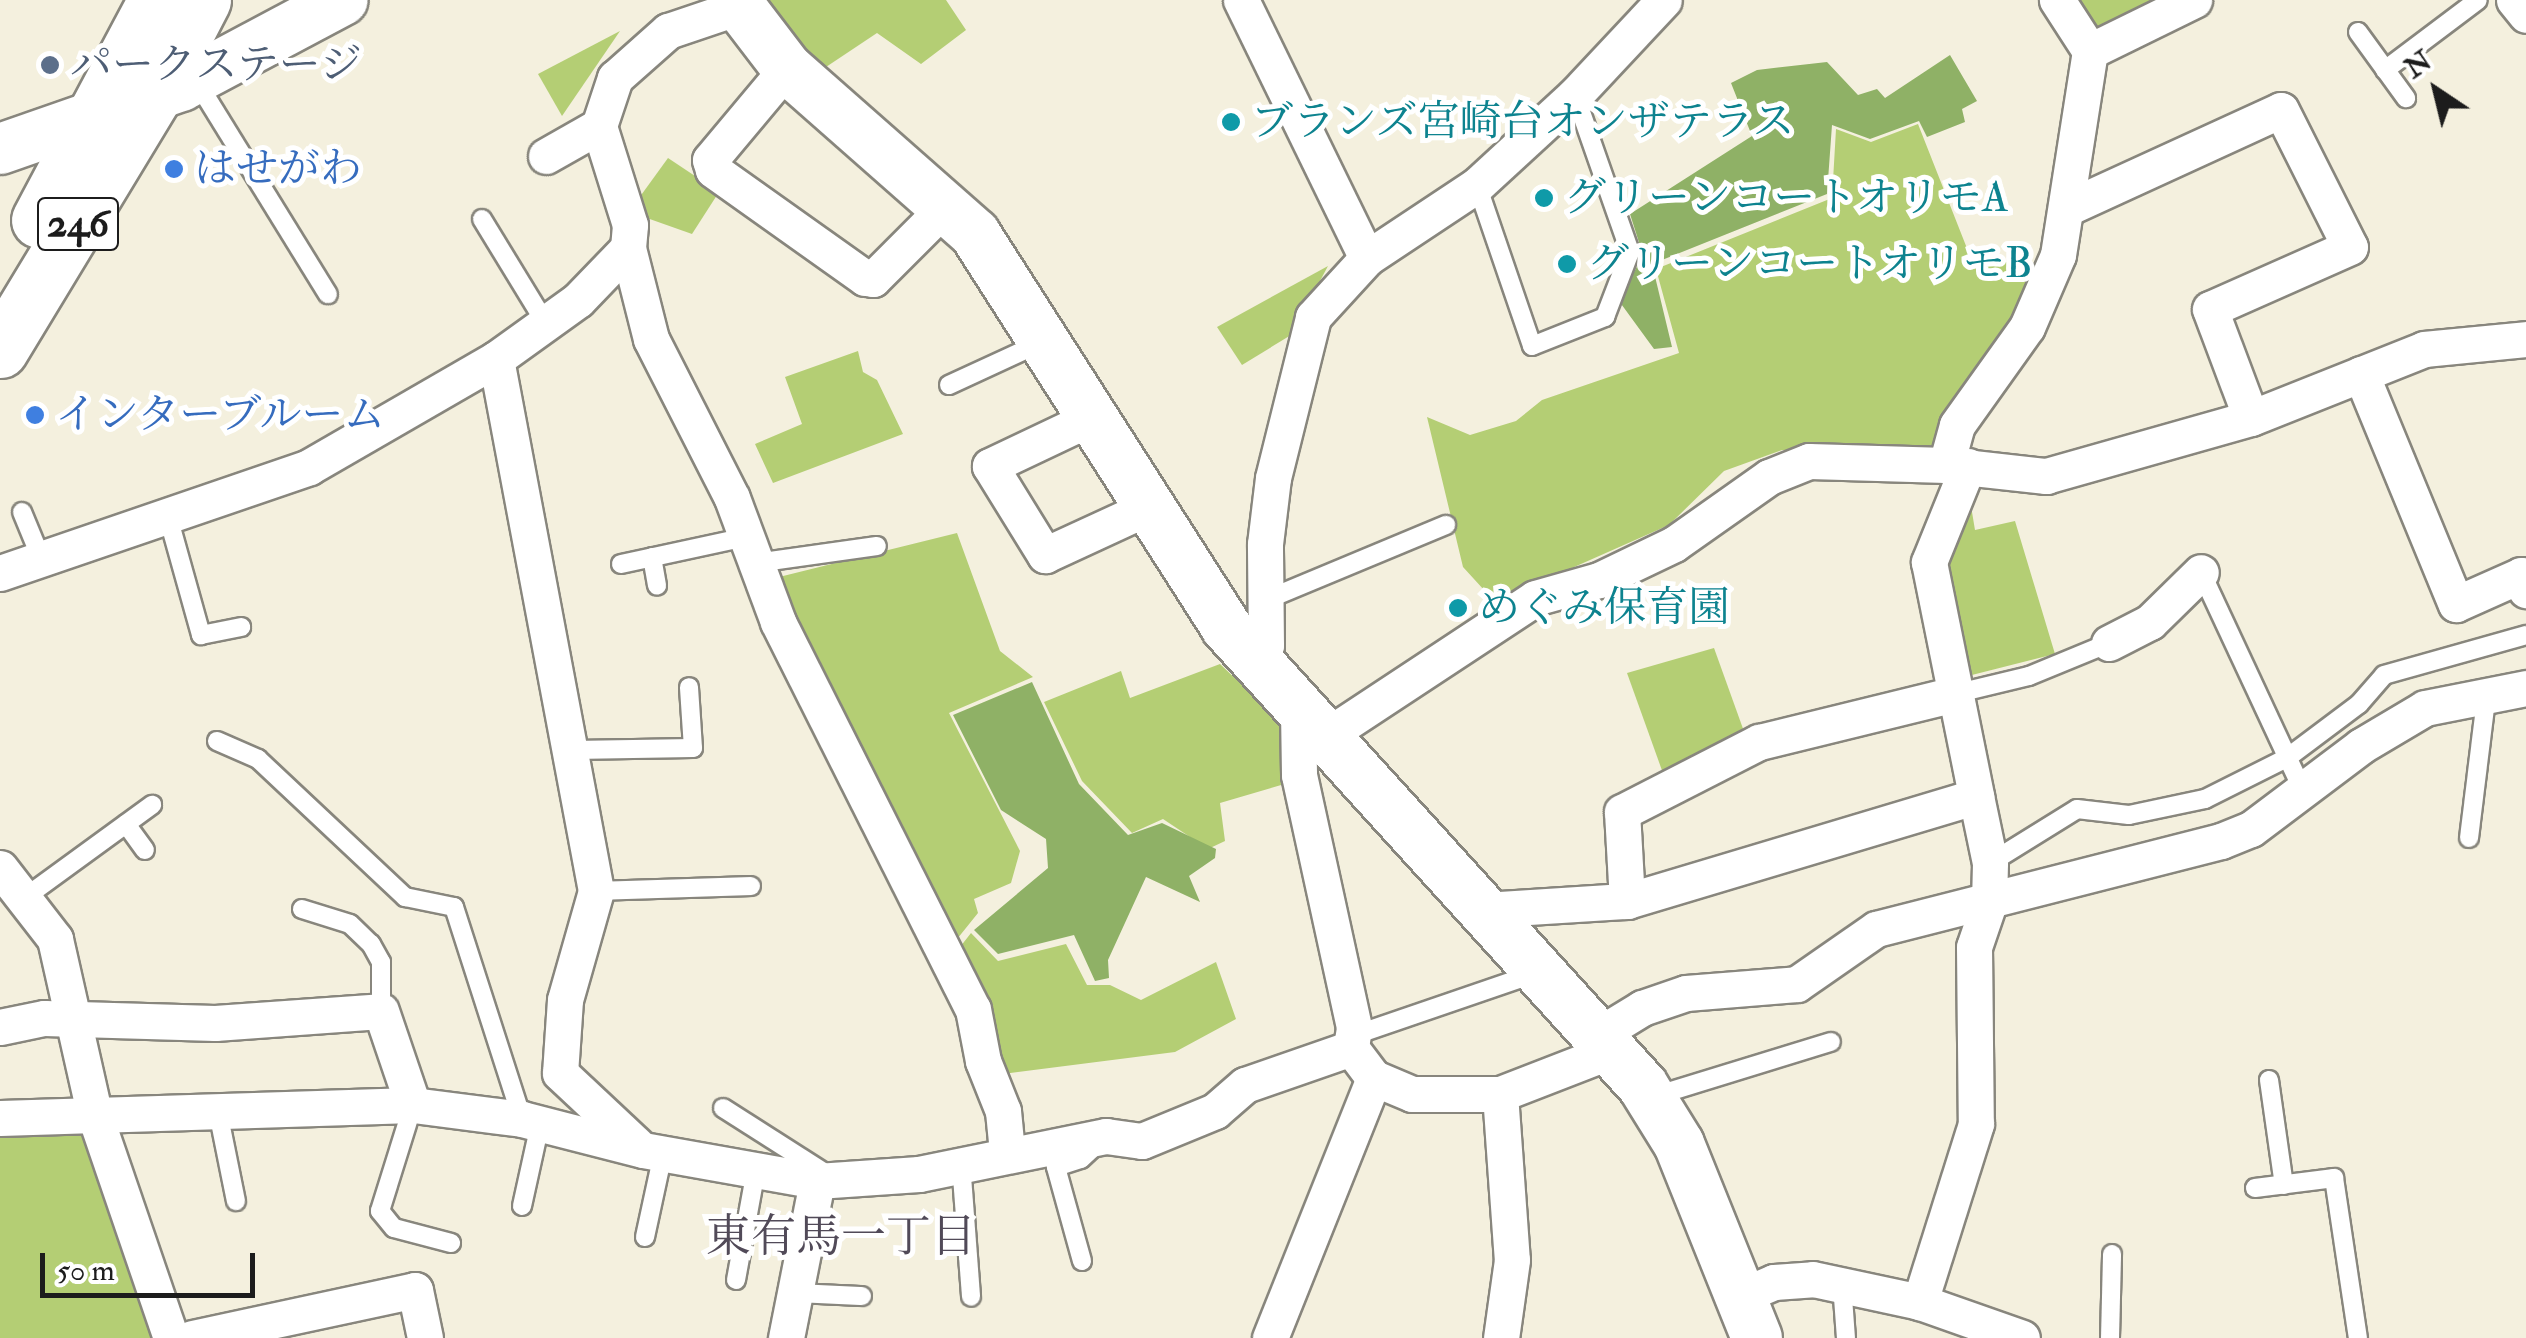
<!DOCTYPE html>
<html>
<head>
<meta charset="utf-8">
<style>
  body { margin:0 }
  #map { position:relative; width:2526px; height:1338px; overflow:hidden; background:#f4f0de; font-family:"IM FELL Double Pica","Noto Serif JP",serif }
  div>[style] { position:absolute }
  [style*='--x'] { left:calc(var(--x)*1px); top:calc(var(--y)*1px); width:calc(var(--w)*1px); rotate:calc(var(--a)*1deg) }
  .green>* { inset:0; background:#b4ce74 }
  .forest>* { inset:0; background:#8fb166 }
  .roads { filter:drop-shadow(2px 0 #88867d) drop-shadow(-2px 0 #88867d) drop-shadow(0 2px #88867d) drop-shadow(0 -2px #88867d) }
  .lane>* { height:18px; margin:-9px; padding:0 9px; transform-origin:9px; border-radius:9px; background:#fff }
  .street>* { height:35px; margin:-17.5px; padding:0 17.5px; transform-origin:17.5px; border-radius:17.5px; background:#fff }
  .secondary>* { height:50px; margin:-25px; padding:0 25px; transform-origin:25px; border-radius:25px; background:#fff }
  .highway>* { height:55px; margin:-27.5px; padding:0 27.5px; transform-origin:27.5px; border-radius:27.5px; background:#fff }
  .dots>* { width:28px; height:28px; translate:-50% -50%; box-sizing:border-box; border:5px solid #fff; border-radius:50% }
  span { translate:-50% -50%; white-space:nowrap; text-align:center; line-height:1.15; -webkit-text-stroke:10px #fff; paint-order:stroke }
  .shield-label span { padding:2px 8px; background:#fff; border:2px solid; border-radius:8px; -webkit-text-stroke-width:0 }
  .shield-label { font-size:40px; color:#1c1c1c; font-weight:700 }
  .service-label { font-size:42px; color:#4e5e75 }
  .left { translate:0 -50%; text-align:left }
  .culture-label { font-size:42px; color:#0d838f }
  .shop-label { font-size:42px; color:#366cbe }
  .neighbourhood-label { font-size:45px; color:#514a58 }
  .north { position:absolute; left:2386px; top:40px; width:100px; height:100px; -webkit-text-stroke:8px #fff; paint-order:stroke; rotate:325deg; font-size:28px; font-weight:700; line-height:40px; text-align:center; color:#1c1c1c }
  .north::after { content:''; display:block; margin:auto; width:35px; height:45px; background:#1c1c1c; clip-path:polygon(50% 0,100% 100%,50% 72%,0 100%) }
  .scale { position:absolute; left:40px; top:1253px; width:215px; height:45px; box-sizing:border-box; border:5px solid #1c1c1c; border-top:0; padding-left:12px; font-size:30px; line-height:35px; white-space:nowrap; color:#1c1c1c; -webkit-text-stroke:8px #fff; paint-order:stroke }
</style>
</head>
<body>
<div id="map">
  <div class="green">
    <i style="clip-path:polygon(754px 0,946px 0,966px 30px,921px 64px,877px 33px,823px 69px)"></i>
    <i style="clip-path:polygon(2073px 0,2178px 0,2096px 37px)"></i>
    <i style="clip-path:polygon(620px 31px,562px 116px,538px 74px)"></i>
    <i style="clip-path:polygon(1918px 124px,1972px 261px,2029px 263px,2033px 287px,1933px 455px,1782px 450px,1724px 471px,1669px 525px,1495px 602px,1463px 567px,1427px 417px,1470px 435px,1516px 421px,1542px 400px,1679px 353px,1656px 269px,1832px 198px,1836px 129px,1871px 142px)"></i>
    <i style="clip-path:polygon(668px 158px,719px 192px,692px 234px,644px 217px,639px 198px)"></i>
    <i style="clip-path:polygon(1328px 266px,1291px 335px,1242px 365px,1217px 327px)"></i>
    <i style="clip-path:polygon(858px 351px,863px 372px,877px 380px,903px 434px,773px 483px,755px 444px,802px 424px,785px 377px)"></i>
    <i style="clip-path:polygon(1969px 494px,1975px 530px,2015px 521px,2055px 654px,1960px 678px,1938px 561px)"></i>
    <i style="clip-path:polygon(957px 533px,1000px 651px,1033px 677px,949px 713px,1020px 851px,1011px 883px,974px 899px,978px 913px,945px 954px,775px 578px)"></i>
    <i style="clip-path:polygon(1714px 648px,1746px 737px,1664px 776px,1627px 673px)"></i>
    <i style="clip-path:polygon(1220px 664px,1285px 726px,1288px 783px,1220px 803px,1225px 841px,1208px 849px,1163px 819px,1132px 833px,1082px 781px,1044px 702px,1121px 671px,1130px 698px)"></i>
    <i style="clip-path:polygon(971px 933px,998px 961px,1066px 944px,1087px 985px,1110px 985px,1141px 1000px,1216px 962px,1236px 1019px,1175px 1052px,995px 1075px,953px 956px)"></i>
    <i style="clip-path:polygon(75px 1128px,95px 1145px,157px 1338px,0 1338px,0 1131px)"></i>
  </div>
  <div class="forest">
    <i style="clip-path:polygon(1950px 55px,1977px 101px,1962px 109px,1965px 122px,1927px 137px,1919px 121px,1870px 139px,1832px 125px,1827px 194px,1652px 264px,1672px 347px,1654px 349px,1619px 301px,1643px 255px,1630px 214px,1752px 136px,1731px 83px,1757px 70px,1827px 62px,1858px 95px,1877px 89px,1885px 98px)"></i>
    <i style="clip-path:polygon(1032px 682px,1079px 784px,1128px 835px,1162px 823px,1216px 849px,1215px 858px,1189px 876px,1200px 902px,1146px 877px,1108px 960px,1109px 978px,1095px 981px,1074px 935px,998px 954px,974px 930px,1048px 868px,1046px 839px,1001px 810px,953px 715px)"></i>
  </div>
  <div class="roads">
    <div class="lane">
      <i style="--x:2358;--y:32;--w:82;--a:54"></i>
      <i style="--x:2385;--y:70;--w:116;--a:-37"></i>
      <i style="--x:195;--y:79;--w:253;--a:58.3"></i>
      <i style="--x:1477;--y:185;--w:170;--a:71.1"></i>
      <i style="--x:1532;--y:346;--w:79;--a:-21.7"></i>
      <i style="--x:1605;--y:317;--w:70;--a:-69"></i>
      <i style="--x:1630;--y:252;--w:166;--a:-109.3"></i>
      <i style="--x:482;--y:219;--w:123;--a:58.6"></i>
      <i style="--x:949;--y:385;--w:100;--a:-24.8"></i>
      <i style="--x:22;--y:512;--w:50;--a:67.6"></i>
      <i style="--x:167;--y:513;--w:127;--a:74.4"></i>
      <i style="--x:201;--y:635;--w:41;--a:-11.3"></i>
      <i style="--x:652;--y:557;--w:29;--a:80"></i>
      <i style="--x:756;--y:563;--w:122;--a:-8"></i>
      <i style="--x:621;--y:564;--w:128;--a:-12.2"></i>
      <i style="--x:2201;--y:572;--w:242;--a:65"></i>
      <i style="--x:1268;--y:599;--w:193;--a:-22.6"></i>
      <i style="--x:1954;--y:694;--w:77;--a:-13.5"></i>
      <i style="--x:2029;--y:676;--w:87;--a:-22.4"></i>
      <i style="--x:217;--y:741;--w:45;--a:23.7"></i>
      <i style="--x:258;--y:759;--w:202;--a:43.2"></i>
      <i style="--x:405;--y:897;--w:50;--a:11.5"></i>
      <i style="--x:454;--y:907;--w:223;--a:72.2"></i>
      <i style="--x:573;--y:750;--w:120;--a:-1"></i>
      <i style="--x:693;--y:748;--w:61;--a:-93.8"></i>
      <i style="--x:126;--y:824;--w:32;--a:54"></i>
      <i style="--x:2469;--y:838;--w:147;--a:-83"></i>
      <i style="--x:1990;--y:863;--w:102;--a:-31.8"></i>
      <i style="--x:2077;--y:809;--w:52;--a:6.6"></i>
      <i style="--x:2129;--y:815;--w:78;--a:-11.9"></i>
      <i style="--x:2205;--y:799;--w:92;--a:-26.6"></i>
      <i style="--x:2287;--y:758;--w:90;--a:-36.9"></i>
      <i style="--x:2359;--y:704;--w:38;--a:-49"></i>
      <i style="--x:2384;--y:675;--w:148;--a:-15.7"></i>
      <i style="--x:596;--y:891;--w:155;--a:-1.8"></i>
      <i style="--x:27;--y:896;--w:155;--a:-36.1"></i>
      <i style="--x:302;--y:909;--w:50;--a:17.4"></i>
      <i style="--x:350;--y:924;--w:29;--a:44"></i>
      <i style="--x:371;--y:944;--w:21;--a:61"></i>
      <i style="--x:381;--y:962;--w:49;--a:90"></i>
      <i style="--x:1352;--y:1036;--w:191;--a:-18.9"></i>
      <i style="--x:2269;--y:1080;--w:106;--a:81.9"></i>
      <i style="--x:1655;--y:1096;--w:184;--a:-17.1"></i>
      <i style="--x:413;--y:1105;--w:111;--a:107.3"></i>
      <i style="--x:380;--y:1211;--w:22;--a:51"></i>
      <i style="--x:394;--y:1228;--w:59;--a:14.7"></i>
      <i style="--x:723;--y:1108;--w:125;--a:32.5"></i>
      <i style="--x:218;--y:1112;--w:91;--a:78.6"></i>
      <i style="--x:961;--y:1163;--w:134;--a:85.7"></i>
      <i style="--x:2255;--y:1188;--w:80;--a:-7.2"></i>
      <i style="--x:2334;--y:1178;--w:162;--a:81.5"></i>
      <i style="--x:522;--y:1206;--w:84;--a:-77.6"></i>
      <i style="--x:645;--y:1237;--w:85;--a:-77.8"></i>
      <i style="--x:1082;--y:1261;--w:98;--a:-105.5"></i>
      <i style="--x:1056;--y:1167;--w:26;--a:-18"></i>
      <i style="--x:1081;--y:1159;--w:21;--a:-43"></i>
      <i style="--x:736;--y:1280;--w:112;--a:-79.7"></i>
      <i style="--x:1842;--y:1284;--w:54;--a:85.8"></i>
      <i style="--x:795;--y:1293;--w:67;--a:2.6"></i>
      <i style="--x:2110;--y:1338;--w:84;--a:-88.6"></i>
    </div>
    <div class="street">
      <i style="--x:1241;--y:0;--w:287;--a:64"></i>
      <i style="--x:2514;--y:0;--w:19;--a:51"></i>
      <i style="--x:2090;--y:51;--w:116;--a:-26.1"></i>
      <i style="--x:787;--y:68;--w:120;--a:129.9"></i>
      <i style="--x:710;--y:160;--w:10;--a:73"></i>
      <i style="--x:713;--y:170;--w:186;--a:35.4"></i>
      <i style="--x:865;--y:278;--w:8;--a:7"></i>
      <i style="--x:873;--y:279;--w:103;--a:-45"></i>
      <i style="--x:546;--y:156;--w:61;--a:-29.5"></i>
      <i style="--x:2067;--y:208;--w:235;--a:-24.6"></i>
      <i style="--x:2281;--y:110;--w:153;--a:63.3"></i>
      <i style="--x:2350;--y:247;--w:153;--a:156.1"></i>
      <i style="--x:2210;--y:309;--w:116;--a:69.4"></i>
      <i style="--x:628;--y:248;--w:94;--a:75.8"></i>
      <i style="--x:651;--y:339;--w:178;--a:63"></i>
      <i style="--x:732;--y:498;--w:132;--a:69.6"></i>
      <i style="--x:778;--y:622;--w:433;--a:63.3"></i>
      <i style="--x:973;--y:1009;--w:53;--a:79.1"></i>
      <i style="--x:983;--y:1061;--w:54;--a:68.2"></i>
      <i style="--x:1003;--y:1111;--w:41;--a:84.4"></i>
      <i style="--x:496;--y:359;--w:541;--a:79.35"></i>
      <i style="--x:596;--y:891;--w:113;--a:105.9"></i>
      <i style="--x:565;--y:1000;--w:73;--a:93.9"></i>
      <i style="--x:560;--y:1073;--w:105;--a:43.1"></i>
      <i style="--x:2361;--y:374;--w:249;--a:67.6"></i>
      <i style="--x:2456;--y:604;--w:71;--a:-24"></i>
      <i style="--x:2521;--y:575;--w:16;--a:72"></i>
      <i style="--x:1091;--y:418;--w:112;--a:154.6"></i>
      <i style="--x:990;--y:466;--w:105;--a:58.3"></i>
      <i style="--x:1045;--y:555;--w:115;--a:-24.8"></i>
      <i style="--x:1946;--y:465;--w:41;--a:-74.6"></i>
      <i style="--x:1957;--y:425;--w:120;--a:-54.5"></i>
      <i style="--x:2027;--y:327;--w:78;--a:-66.7"></i>
      <i style="--x:2058;--y:255;--w:206;--a:-81.1"></i>
      <i style="--x:2090;--y:51;--w:61;--a:-122.9"></i>
      <i style="--x:1968;--y:466;--w:104;--a:112.1"></i>
      <i style="--x:1929;--y:562;--w:239;--a:78.6"></i>
      <i style="--x:0;--y:573;--w:327;--a:-18.9"></i>
      <i style="--x:309;--y:467;--w:216;--a:-30"></i>
      <i style="--x:496;--y:359;--w:101;--a:-35.7"></i>
      <i style="--x:578;--y:300;--w:72;--a:-46.1"></i>
      <i style="--x:628;--y:248;--w:23;--a:-85"></i>
      <i style="--x:630;--y:225;--w:104;--a:-107.4"></i>
      <i style="--x:599;--y:126;--w:51;--a:-71.6"></i>
      <i style="--x:615;--y:78;--w:71;--a:-41.6"></i>
      <i style="--x:668;--y:31;--w:75;--a:-18.7"></i>
      <i style="--x:2109;--y:643;--w:46;--a:-27.1"></i>
      <i style="--x:2150;--y:622;--w:71;--a:-44.4"></i>
      <i style="--x:1259;--y:668;--w:24;--a:-73"></i>
      <i style="--x:1266;--y:645;--w:101;--a:-90.6"></i>
      <i style="--x:1265;--y:544;--w:66;--a:-83.1"></i>
      <i style="--x:1273;--y:478;--w:166;--a:-76"></i>
      <i style="--x:1313;--y:317;--w:80;--a:-47.5"></i>
      <i style="--x:1367;--y:258;--w:132;--a:-33.6"></i>
      <i style="--x:1477;--y:185;--w:133;--a:-42.6"></i>
      <i style="--x:1575;--y:95;--w:130;--a:-46.9"></i>
      <i style="--x:1298;--y:710;--w:65;--a:89.1"></i>
      <i style="--x:1299;--y:775;--w:259;--a:77.7"></i>
      <i style="--x:1354;--y:1028;--w:20;--a:99"></i>
      <i style="--x:1326;--y:736;--w:250;--a:-33.4"></i>
      <i style="--x:1535;--y:598;--w:66;--a:-15.7"></i>
      <i style="--x:1599;--y:580;--w:83;--a:-25.6"></i>
      <i style="--x:1674;--y:544;--w:116;--a:-35.2"></i>
      <i style="--x:1769;--y:477;--w:43;--a:-21.8"></i>
      <i style="--x:1809;--y:461;--w:137;--a:1.7"></i>
      <i style="--x:1946;--y:465;--w:101;--a:6.3"></i>
      <i style="--x:2046;--y:476;--w:213;--a:-15.8"></i>
      <i style="--x:2251;--y:418;--w:186;--a:-21.7"></i>
      <i style="--x:2424;--y:349;--w:102;--a:-5.6"></i>
      <i style="--x:0;--y:868;--w:90;--a:52.2"></i>
      <i style="--x:55;--y:939;--w:181;--a:77.3"></i>
      <i style="--x:95;--y:1116;--w:235;--a:71.1"></i>
      <i style="--x:1627;--y:901;--w:89;--a:-93.2"></i>
      <i style="--x:1622;--y:812;--w:154;--a:-27.1"></i>
      <i style="--x:1759;--y:742;--w:201;--a:-13.8"></i>
      <i style="--x:1482;--y:910;--w:145;--a:-3.6"></i>
      <i style="--x:1627;--y:901;--w:364;--a:-16.7"></i>
      <i style="--x:1976;--y:796;--w:68;--a:78.2"></i>
      <i style="--x:1990;--y:863;--w:40;--a:91.4"></i>
      <i style="--x:1989;--y:903;--w:46;--a:108.8"></i>
      <i style="--x:1974;--y:947;--w:177;--a:89.4"></i>
      <i style="--x:1976;--y:1124;--w:187;--a:107.5"></i>
      <i style="--x:0;--y:1027;--w:45;--a:-11.6"></i>
      <i style="--x:44;--y:1018;--w:171;--a:1.7"></i>
      <i style="--x:215;--y:1023;--w:166;--a:-4.1"></i>
      <i style="--x:381;--y:1011;--w:99;--a:71.2"></i>
      <i style="--x:1598;--y:1035;--w:52;--a:-31.5"></i>
      <i style="--x:1642;--y:1008;--w:46;--a:-18.8"></i>
      <i style="--x:1686;--y:993;--w:111;--a:-4.6"></i>
      <i style="--x:1797;--y:984;--w:96;--a:-34.8"></i>
      <i style="--x:1876;--y:929;--w:356;--a:-14.3"></i>
      <i style="--x:2221;--y:841;--w:32;--a:-22"></i>
      <i style="--x:2251;--y:829;--w:138;--a:-37"></i>
      <i style="--x:2361;--y:746;--w:74;--a:-30.7"></i>
      <i style="--x:2425;--y:708;--w:103;--a:-11.2"></i>
      <i style="--x:1500;--y:1094;--w:166;--a:85.9"></i>
      <i style="--x:1512;--y:1260;--w:79;--a:98"></i>
      <i style="--x:0;--y:1118;--w:413;--a:-1.8"></i>
      <i style="--x:413;--y:1105;--w:110;--a:7.3"></i>
      <i style="--x:522;--y:1119;--w:125;--a:14.4"></i>
      <i style="--x:643;--y:1150;--w:177;--a:10.1"></i>
      <i style="--x:817;--y:1181;--w:102;--a:-3.9"></i>
      <i style="--x:919;--y:1174;--w:191;--a:-11.5"></i>
      <i style="--x:1106;--y:1136;--w:36;--a:8"></i>
      <i style="--x:1142;--y:1141;--w:79;--a:-22.3"></i>
      <i style="--x:1215;--y:1111;--w:40;--a:-41"></i>
      <i style="--x:1245;--y:1085;--w:112;--a:-19.2"></i>
      <i style="--x:1351;--y:1048;--w:38;--a:53"></i>
      <i style="--x:1374;--y:1078;--w:41;--a:22.8"></i>
      <i style="--x:1412;--y:1094;--w:88;--a:0"></i>
      <i style="--x:1500;--y:1094;--w:119;--a:-21.2"></i>
      <i style="--x:1741;--y:1296;--w:36;--a:-23"></i>
      <i style="--x:1774;--y:1282;--w:39;--a:-4"></i>
      <i style="--x:1813;--y:1279;--w:109;--a:12.1"></i>
      <i style="--x:1920;--y:1302;--w:108;--a:19.4"></i>
      <i style="--x:192;--y:1338;--w:228;--a:-12.1"></i>
      <i style="--x:415;--y:1290;--w:49;--a:78.2"></i>
      <i style="--x:786;--y:1338;--w:160;--a:-78.8"></i>
      <i style="--x:1270;--y:1338;--w:280;--a:-68.2"></i>
    </div>
    <div class="secondary">
      <i style="--x:735;--y:0;--w:86;--a:52.6"></i>
      <i style="--x:787;--y:68;--w:251;--a:41.4"></i>
      <i style="--x:975;--y:234;--w:466;--a:57.4"></i>
      <i style="--x:1226;--y:627;--w:620;--a:47.74"></i>
      <i style="--x:1643;--y:1086;--w:68;--a:58.2"></i>
      <i style="--x:1679;--y:1144;--w:209;--a:68.1"></i>
      <i style="--x:0;--y:149;--w:192;--a:-19.2"></i>
      <i style="--x:181;--y:86;--w:183;--a:-28"></i>
    </div>
    <div class="highway">
      <i style="--x:39;--y:220;--w:249;--a:-62"></i>
      <i style="--x:0;--y:350;--w:296;--a:-58.8"></i>
      <i style="--x:153;--y:97;--w:109;--a:-62.7"></i>
    </div>
  </div>
  <div class="dots">
    <i style="left:50px;top:65px;background:#5c6f8a"></i>
    <i style="left:1231px;top:122px;background:#0f9aa8"></i>
    <i style="left:174px;top:169px;background:#3f7fe0"></i>
    <i style="left:1544px;top:198px;background:#0f9aa8"></i>
    <i style="left:1567px;top:264px;background:#0f9aa8"></i>
    <i style="left:35px;top:415px;background:#3f7fe0"></i>
    <i style="left:1458px;top:608px;background:#0f9aa8"></i>
  </div>
  <div class="shield-label">
    <span style="left:78px;top:224px">246</span>
  </div>
  <div class="service-label">
    <span class="left" style="left:70px;top:65px">パークステージ</span>
  </div>
  <div class="culture-label">
    <span class="left" style="left:1251px;top:122px">ブランズ宮崎台オンザテラス</span>
    <span class="left" style="left:1564px;top:198px">グリーンコートオリモA</span>
    <span class="left" style="left:1587px;top:264px">グリーンコートオリモB</span>
    <span class="left" style="left:1478px;top:608px">めぐみ保育園</span>
  </div>
  <div class="shop-label">
    <span class="left" style="left:194px;top:169px">はせがわ</span>
    <span class="left" style="left:55px;top:415px">インターブルーム</span>
  </div>
  <div class="neighbourhood-label">
    <span style="left:841px;top:1238px">東有馬一丁目</span>
  </div>
  <div class="north">N</div>
  <div class="scale">50 m</div>
</div>
</body>
</html>
